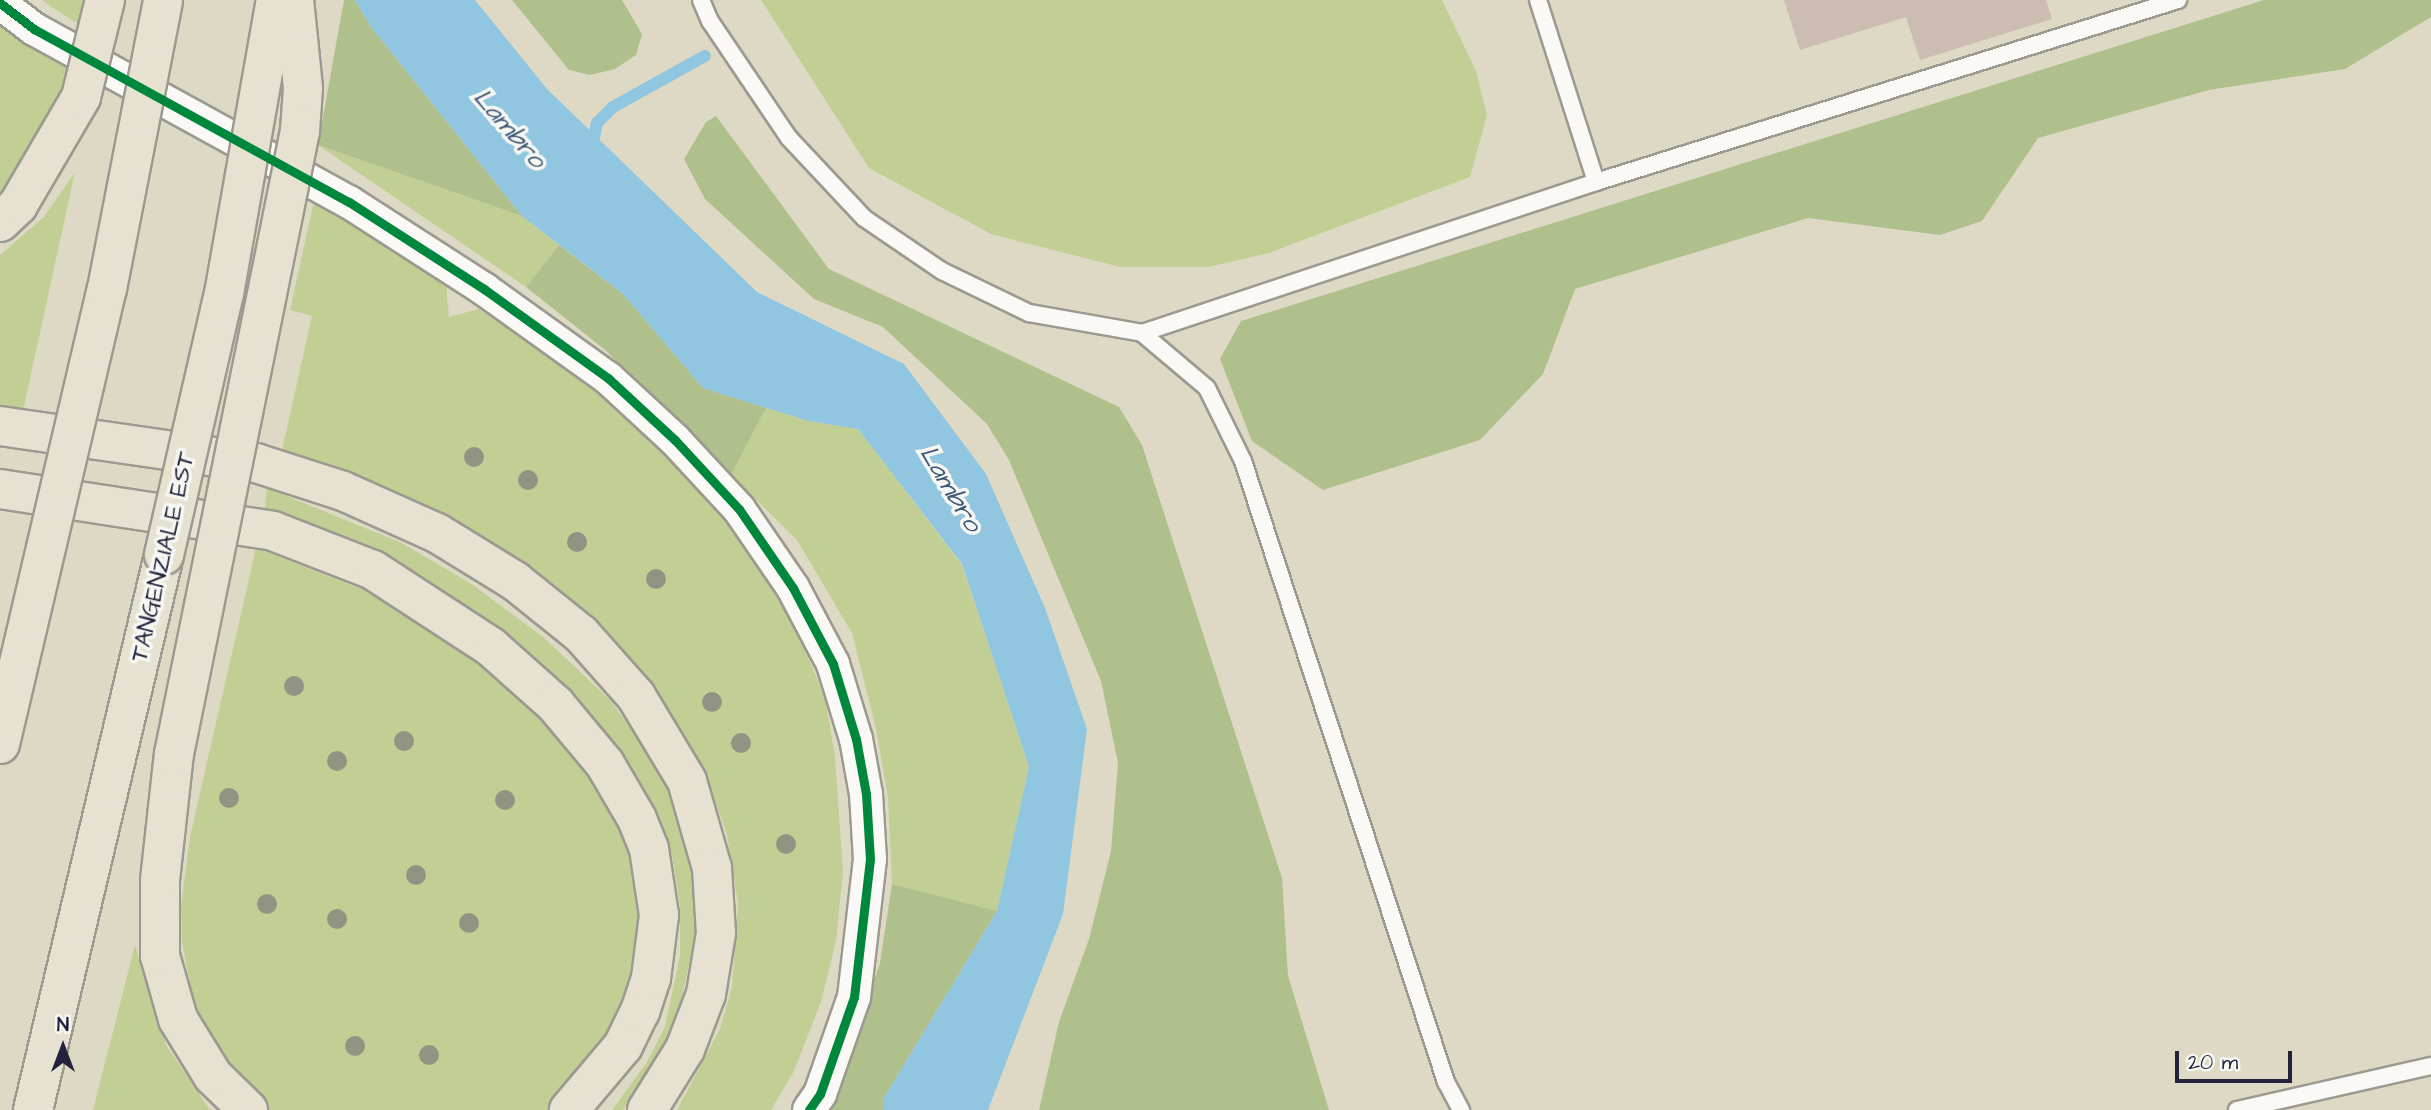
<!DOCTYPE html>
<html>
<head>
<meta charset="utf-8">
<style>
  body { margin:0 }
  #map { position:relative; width:2431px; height:1110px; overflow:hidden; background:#ded9c4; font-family:"Architects Daughter",sans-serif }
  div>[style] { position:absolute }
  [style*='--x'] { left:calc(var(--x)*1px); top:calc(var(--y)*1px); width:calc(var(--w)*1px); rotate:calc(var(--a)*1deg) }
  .green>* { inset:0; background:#c2cf94 }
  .forest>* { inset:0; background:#afc08d }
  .water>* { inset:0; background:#90c6df }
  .stream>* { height:12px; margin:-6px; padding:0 6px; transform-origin:6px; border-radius:6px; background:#90c6df }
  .building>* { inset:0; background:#cdbcb2 }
  .roads { filter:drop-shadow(2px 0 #9c9990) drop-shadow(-2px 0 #9c9990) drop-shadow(0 2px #9c9990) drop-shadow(0 -2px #9c9990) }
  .lane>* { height:16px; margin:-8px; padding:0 8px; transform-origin:8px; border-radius:8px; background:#faf9f6 }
  .street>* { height:32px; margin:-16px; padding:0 16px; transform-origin:16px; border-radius:16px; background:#faf9f6 }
  .highway>* { height:38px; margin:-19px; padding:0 19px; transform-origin:19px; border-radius:19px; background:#e7e1d2 }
  .bridges { filter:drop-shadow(2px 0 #9c9990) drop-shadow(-2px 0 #9c9990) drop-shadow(0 2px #9c9990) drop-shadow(0 -2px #9c9990) }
  .highway-bridge>* { height:38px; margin:-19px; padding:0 19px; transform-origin:19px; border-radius:19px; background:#e7e1d2 }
  .cycleway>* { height:9px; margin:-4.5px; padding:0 4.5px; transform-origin:4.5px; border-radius:4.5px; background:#00873e }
  .trees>* { width:20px; height:20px; margin:-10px; border-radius:50%; background:#919482 }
  span { translate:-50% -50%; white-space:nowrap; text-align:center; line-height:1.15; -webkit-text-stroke:7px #f6f6f2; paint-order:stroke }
  .street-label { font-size:24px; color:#22223b }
  .water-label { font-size:26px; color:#3d5978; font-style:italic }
  .north { position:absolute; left:28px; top:1012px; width:70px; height:70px; -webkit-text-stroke:5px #f6f6f2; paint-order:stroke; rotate:0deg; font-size:19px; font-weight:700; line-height:28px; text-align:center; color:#22223b }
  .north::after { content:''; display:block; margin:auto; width:24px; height:32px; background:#22223b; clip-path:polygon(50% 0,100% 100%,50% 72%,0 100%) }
  .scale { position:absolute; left:2175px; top:1051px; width:117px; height:32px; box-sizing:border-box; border:4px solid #22223b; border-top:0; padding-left:9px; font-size:21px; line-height:24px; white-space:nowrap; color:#22223b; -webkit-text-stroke:5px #f6f6f2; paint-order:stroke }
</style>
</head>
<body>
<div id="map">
  <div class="green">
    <i style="clip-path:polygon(42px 0,84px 0,80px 25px,53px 8px)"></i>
    <i style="clip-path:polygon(761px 0,1442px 0,1476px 71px,1487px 115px,1470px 177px,1269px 253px,1208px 267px,1120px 267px,991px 234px,869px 168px)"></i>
    <i style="clip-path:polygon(0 24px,70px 69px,49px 127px,27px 166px,0 196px)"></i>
    <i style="clip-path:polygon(318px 145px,522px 216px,559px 245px,526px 287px)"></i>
    <i style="clip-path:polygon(75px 172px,23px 411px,0 408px,0 255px,44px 217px)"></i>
    <i style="clip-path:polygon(314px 201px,446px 284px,449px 317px,479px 309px,581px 379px,648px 434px,708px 498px,767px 574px,801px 641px,825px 697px,835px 757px,843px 872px,836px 941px,821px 1002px,794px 1071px,771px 1110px,677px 1110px,720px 1029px,732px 987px,738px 903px,727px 835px,704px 769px,663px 707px,618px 654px,281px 455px,312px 316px,290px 310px)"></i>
    <i style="clip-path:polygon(766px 408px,808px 421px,858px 429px,962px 565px,1029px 767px,997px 911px,892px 884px,888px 798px,876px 728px,852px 633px,797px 540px,731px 475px)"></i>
    <i style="clip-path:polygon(267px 488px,402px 543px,473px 585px,543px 637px,610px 700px,651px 757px,674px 799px,693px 871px,695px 936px,679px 1012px,664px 1049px,623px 1110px,612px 1110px,647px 1062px,665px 1027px,680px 956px,680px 906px,672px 855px,646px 792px,598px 727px,530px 654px,446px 596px,264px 514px)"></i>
    <i style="clip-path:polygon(256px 548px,384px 598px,464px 647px,523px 697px,600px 781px,641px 873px,641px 940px,629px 1003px,557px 1110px,267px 1110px,236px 1081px,196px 1015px,182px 942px,181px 906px,190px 837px)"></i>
    <i style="clip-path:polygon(135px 945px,166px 1045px,210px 1110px,93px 1110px)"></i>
  </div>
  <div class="forest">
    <i style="clip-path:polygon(344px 0,355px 0,371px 27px,522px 216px,318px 145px)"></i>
    <i style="clip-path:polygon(512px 0,622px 0,642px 34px,636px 55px,615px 69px,590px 75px,569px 70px)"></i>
    <i style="clip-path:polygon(2264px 0,2431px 0,2431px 17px,2345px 69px,2209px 90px,2038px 138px,1982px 221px,1940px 235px,1808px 218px,1575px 289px,1543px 374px,1480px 440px,1323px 490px,1252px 441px,1220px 359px,1241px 321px)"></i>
    <i style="clip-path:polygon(716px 116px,829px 269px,1119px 407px,1142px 445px,1282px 878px,1288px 976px,1329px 1110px,1039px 1110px,1059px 1022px,1089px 939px,1111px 851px,1118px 763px,1101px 681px,1009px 460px,987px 424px,883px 327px,814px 299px,705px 199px,684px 159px,706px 122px)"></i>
    <i style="clip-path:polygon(559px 245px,623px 294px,703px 388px,766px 408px,731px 475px,604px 349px,526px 287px)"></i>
    <i style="clip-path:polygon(892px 884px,997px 911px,884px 1098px,884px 1110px,819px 1110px,839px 1084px,880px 963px)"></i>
  </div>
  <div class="water">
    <i style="clip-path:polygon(355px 0,475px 0,547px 89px,757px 292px,904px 364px,986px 474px,1045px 608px,1087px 729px,1063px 914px,988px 1110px,884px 1110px,884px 1098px,997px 911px,1029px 767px,962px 564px,858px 429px,808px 421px,703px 388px,623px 294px,522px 216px,371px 27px)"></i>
  </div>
  <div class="stream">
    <i style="--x:591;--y:151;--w:29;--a:-78"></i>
    <i style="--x:597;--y:123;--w:23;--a:-45"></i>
    <i style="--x:613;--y:107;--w:105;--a:-29"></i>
  </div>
  <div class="building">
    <i style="clip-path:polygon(1784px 0,2046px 0,2052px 19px,1920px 60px,1906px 17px,1800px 50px)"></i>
  </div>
  <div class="roads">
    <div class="lane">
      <i style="--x:701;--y:0;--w:23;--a:67"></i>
      <i style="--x:710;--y:21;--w:141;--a:56"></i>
      <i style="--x:789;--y:138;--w:110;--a:46.8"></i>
      <i style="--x:864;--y:218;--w:94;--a:34.2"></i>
      <i style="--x:942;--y:271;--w:97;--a:25.8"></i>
      <i style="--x:1029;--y:313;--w:115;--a:10"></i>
      <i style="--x:1538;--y:0;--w:191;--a:72.3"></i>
      <i style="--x:1461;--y:1110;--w:32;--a:-118"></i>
      <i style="--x:1446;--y:1082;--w:653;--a:-108.1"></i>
      <i style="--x:1243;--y:461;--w:81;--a:-116.3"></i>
      <i style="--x:1207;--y:388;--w:85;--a:-139.8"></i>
      <i style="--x:1142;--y:333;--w:478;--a:-18.4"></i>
      <i style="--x:1596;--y:182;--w:610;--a:-17.37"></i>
      <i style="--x:2237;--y:1110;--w:199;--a:-12.8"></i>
    </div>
    <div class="street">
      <i style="--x:0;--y:3;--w:43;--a:37.4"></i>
      <i style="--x:34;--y:29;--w:359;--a:28.8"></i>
      <i style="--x:349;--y:202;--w:161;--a:32.8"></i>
      <i style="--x:484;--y:289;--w:153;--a:35.7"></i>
      <i style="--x:608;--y:378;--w:91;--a:42.8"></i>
      <i style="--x:675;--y:440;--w:94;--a:47.2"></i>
      <i style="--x:739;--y:509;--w:96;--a:55.6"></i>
      <i style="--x:793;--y:588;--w:86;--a:62.2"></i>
      <i style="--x:833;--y:664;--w:78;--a:73"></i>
      <i style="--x:856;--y:739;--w:56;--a:79.7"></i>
      <i style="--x:866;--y:794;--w:65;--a:86.5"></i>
      <i style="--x:870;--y:859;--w:139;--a:96.6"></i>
      <i style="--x:854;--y:997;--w:103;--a:109.3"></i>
      <i style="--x:820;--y:1094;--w:19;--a:125"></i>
    </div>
    <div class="highway">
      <i style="--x:0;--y:426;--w:259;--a:8.2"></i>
      <i style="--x:256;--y:463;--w:91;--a:17.8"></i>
      <i style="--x:343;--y:491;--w:103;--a:24.1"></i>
      <i style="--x:437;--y:533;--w:92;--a:31.6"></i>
      <i style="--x:515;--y:581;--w:85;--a:38.8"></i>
      <i style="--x:581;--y:634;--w:83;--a:48.4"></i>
      <i style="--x:636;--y:696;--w:99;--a:59"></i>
      <i style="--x:687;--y:781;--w:91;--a:74"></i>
      <i style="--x:712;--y:868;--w:65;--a:86.5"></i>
      <i style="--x:716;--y:933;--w:62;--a:99.3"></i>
      <i style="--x:706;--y:994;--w:59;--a:110.9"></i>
      <i style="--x:685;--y:1049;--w:72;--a:121.9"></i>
      <i style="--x:0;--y:489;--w:276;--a:8.7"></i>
      <i style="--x:273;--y:531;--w:107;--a:21.3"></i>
      <i style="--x:373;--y:570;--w:141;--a:33.1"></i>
      <i style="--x:491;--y:647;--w:86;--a:41.7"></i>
      <i style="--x:555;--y:704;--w:78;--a:50.2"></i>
      <i style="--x:605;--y:764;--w:64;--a:59.8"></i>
      <i style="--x:637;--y:819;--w:32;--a:68"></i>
      <i style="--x:649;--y:849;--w:67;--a:81.4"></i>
      <i style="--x:659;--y:915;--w:64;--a:97.2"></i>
      <i style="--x:651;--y:978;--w:35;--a:108"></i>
      <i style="--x:640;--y:1011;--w:39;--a:116"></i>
      <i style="--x:623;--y:1046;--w:84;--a:130.2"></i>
      <i style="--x:33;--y:1110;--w:570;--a:-76.72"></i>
    </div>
  </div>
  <div class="bridges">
    <div class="highway-bridge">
      <i style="--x:0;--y:222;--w:25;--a:-43"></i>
      <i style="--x:18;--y:205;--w:125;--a:-59.7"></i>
      <i style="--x:81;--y:97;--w:100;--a:-76.1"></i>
      <i style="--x:164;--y:555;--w:268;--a:-77.1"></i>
      <i style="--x:224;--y:294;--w:299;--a:-80"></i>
      <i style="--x:0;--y:744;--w:467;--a:-76.8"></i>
      <i style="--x:107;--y:289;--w:294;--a:-79"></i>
      <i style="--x:248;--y:1110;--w:49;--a:-135.8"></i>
      <i style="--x:213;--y:1076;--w:67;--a:-121.6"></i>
      <i style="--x:178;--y:1019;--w:66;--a:-105.9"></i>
      <i style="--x:160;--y:956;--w:76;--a:-90"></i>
      <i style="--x:160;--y:880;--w:127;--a:-83.7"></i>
      <i style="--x:174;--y:754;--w:636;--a:-78.57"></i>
      <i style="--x:300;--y:131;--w:43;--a:-86"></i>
      <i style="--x:303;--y:88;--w:88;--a:-95.8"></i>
    </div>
  </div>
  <div class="cycleway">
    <i style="--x:0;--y:3;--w:43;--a:37.4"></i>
    <i style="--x:34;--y:29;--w:359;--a:28.8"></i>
    <i style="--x:349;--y:202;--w:161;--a:32.8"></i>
    <i style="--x:484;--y:289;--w:153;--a:35.7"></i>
    <i style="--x:608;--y:378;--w:91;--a:42.8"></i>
    <i style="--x:675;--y:440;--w:94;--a:47.2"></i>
    <i style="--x:739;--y:509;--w:96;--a:55.6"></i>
    <i style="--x:793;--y:588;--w:86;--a:62.2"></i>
    <i style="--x:833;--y:664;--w:78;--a:73"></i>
    <i style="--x:856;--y:739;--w:56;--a:79.7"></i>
    <i style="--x:866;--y:794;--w:65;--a:86.5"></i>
    <i style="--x:870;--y:859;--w:139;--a:96.6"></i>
    <i style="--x:854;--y:997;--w:103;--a:109.3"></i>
    <i style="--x:820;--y:1094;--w:19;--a:125"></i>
  </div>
  <div class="trees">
    <i style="left:474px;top:457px"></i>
    <i style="left:528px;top:480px"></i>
    <i style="left:577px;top:542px"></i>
    <i style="left:656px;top:579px"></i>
    <i style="left:294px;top:686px"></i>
    <i style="left:712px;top:702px"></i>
    <i style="left:404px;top:741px"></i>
    <i style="left:741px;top:743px"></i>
    <i style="left:337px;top:761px"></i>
    <i style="left:229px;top:798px"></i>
    <i style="left:505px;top:800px"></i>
    <i style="left:786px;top:844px"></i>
    <i style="left:416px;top:875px"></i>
    <i style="left:267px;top:904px"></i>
    <i style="left:337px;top:919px"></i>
    <i style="left:469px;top:923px"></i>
    <i style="left:355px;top:1046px"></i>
    <i style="left:429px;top:1055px"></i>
  </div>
  <div class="street-label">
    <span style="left:164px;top:557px;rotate:-77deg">TANGENZIALE EST</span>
  </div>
  <div class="water-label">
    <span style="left:509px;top:129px;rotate:49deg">Lambro</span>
    <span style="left:950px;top:489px;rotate:59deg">Lambro</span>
  </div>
  <div class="north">N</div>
  <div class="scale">20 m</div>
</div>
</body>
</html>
